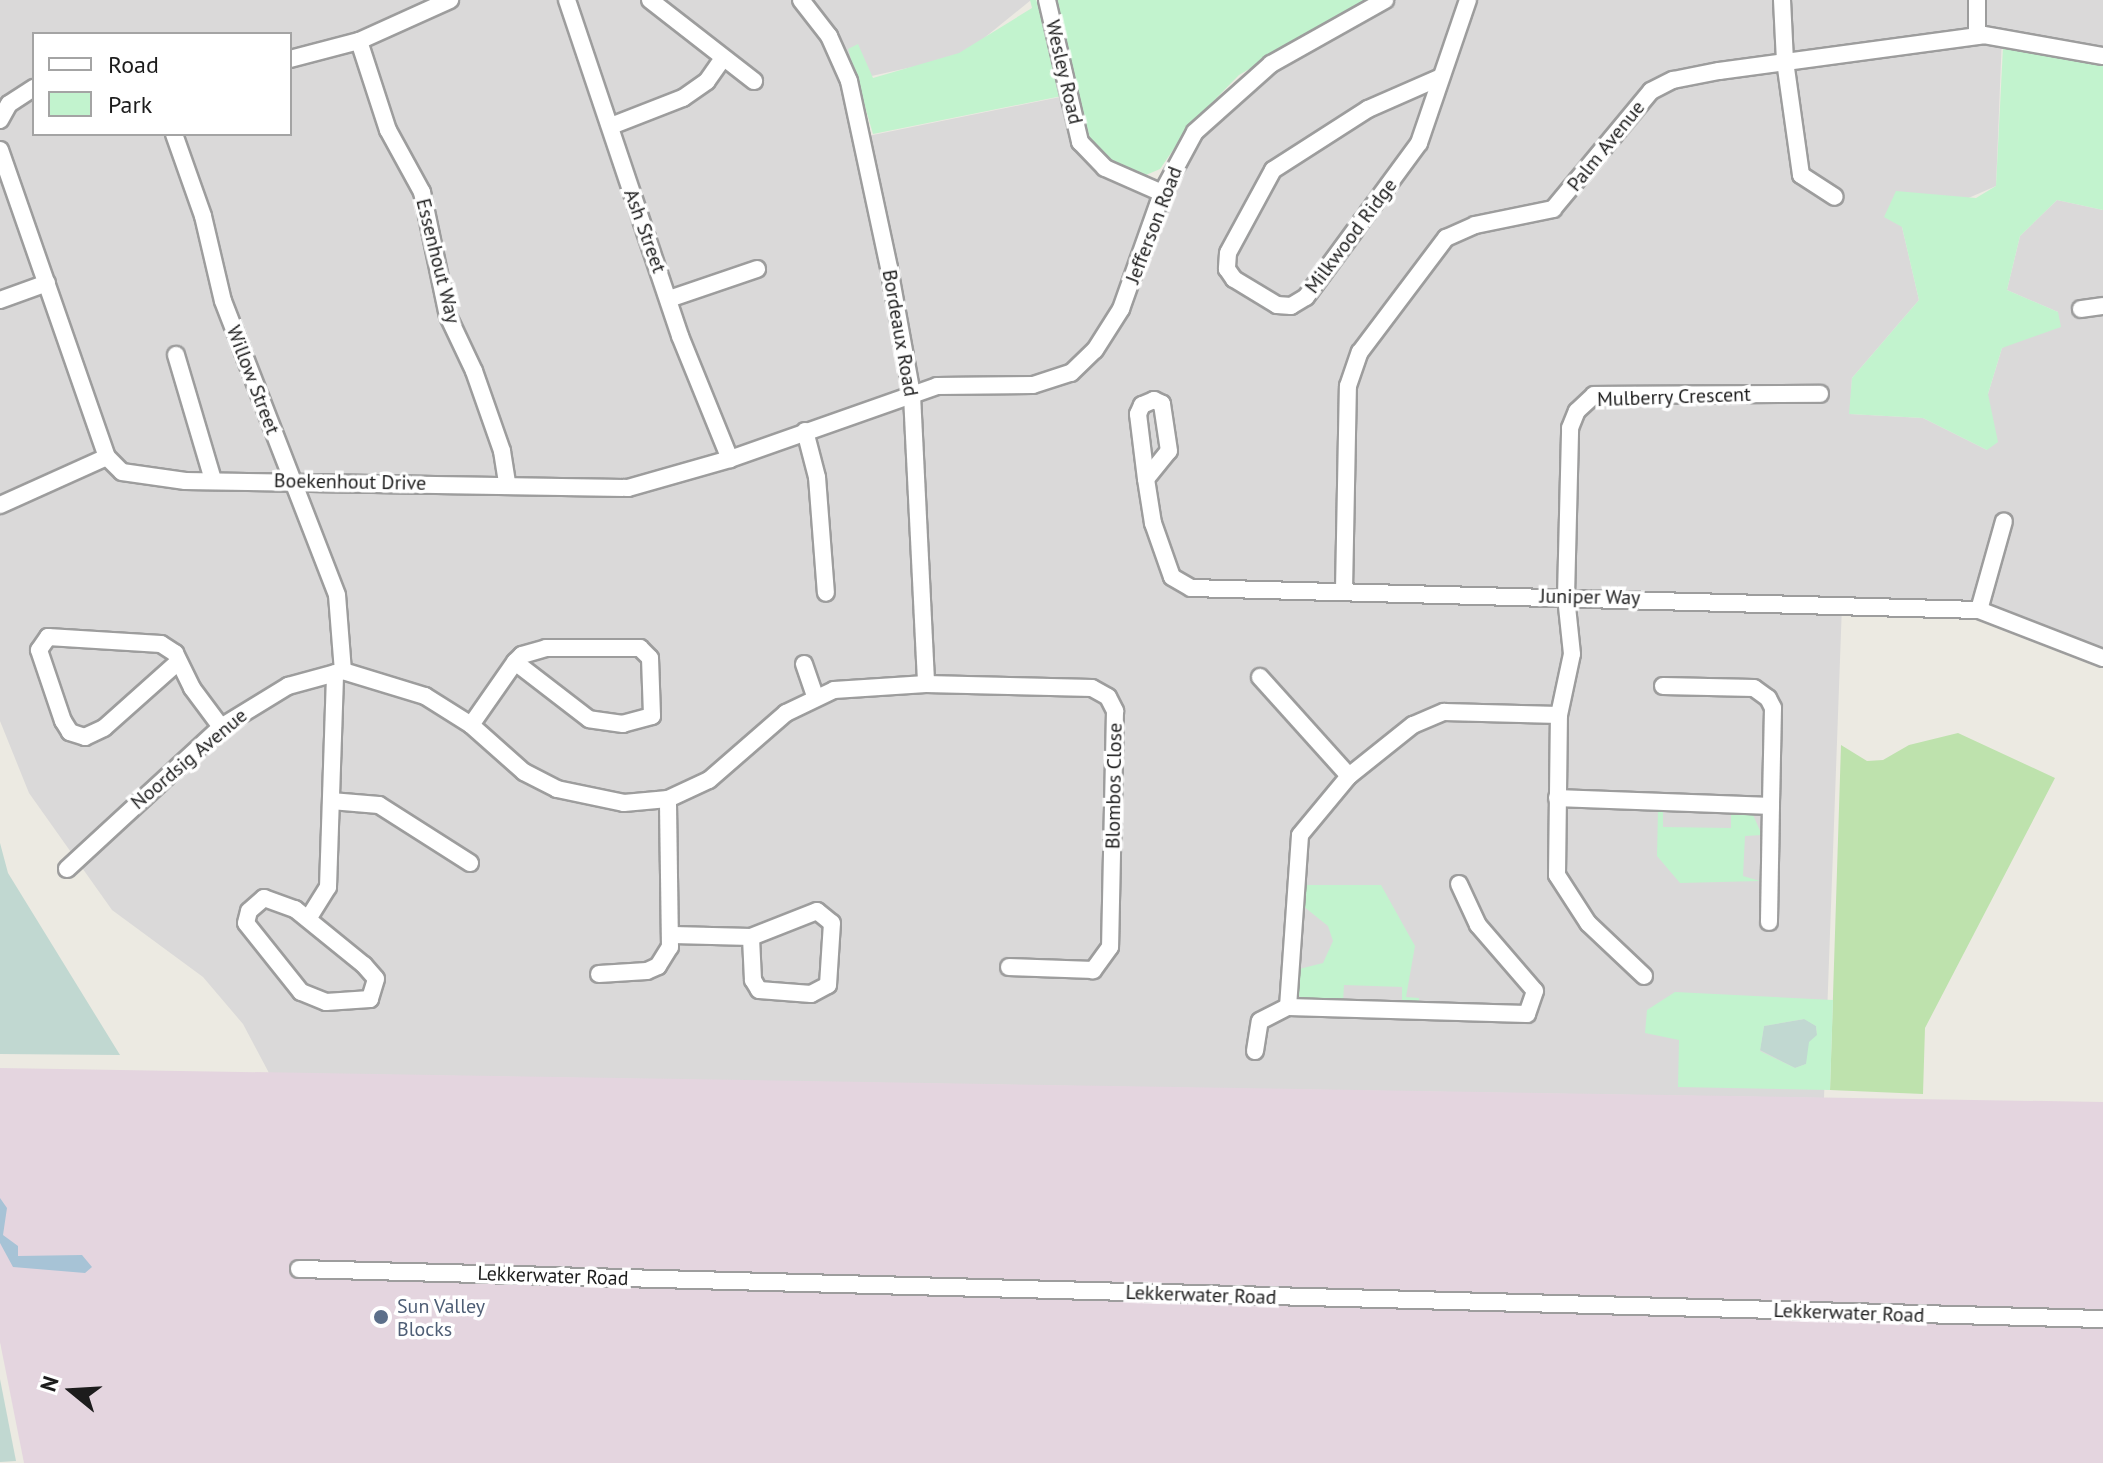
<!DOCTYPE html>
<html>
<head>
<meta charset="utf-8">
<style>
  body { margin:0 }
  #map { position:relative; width:2103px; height:1463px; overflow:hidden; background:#eceae2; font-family:"PT Sans",sans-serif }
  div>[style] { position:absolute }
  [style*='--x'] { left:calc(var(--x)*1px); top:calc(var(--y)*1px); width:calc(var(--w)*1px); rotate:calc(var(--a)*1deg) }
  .residential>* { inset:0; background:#dad9d9 }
  .industrial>* { inset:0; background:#e4d5df }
  .grass>* { inset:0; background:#bee2ad }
  .wetland>* { inset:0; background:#c1d8d1 }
  .park>* { inset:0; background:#c2f3ce }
  .water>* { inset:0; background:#a7c3d6 }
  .roads { filter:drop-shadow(2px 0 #9d9d9d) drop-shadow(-2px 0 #9d9d9d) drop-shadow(0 2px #9d9d9d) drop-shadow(0 -2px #9d9d9d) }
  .street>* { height:16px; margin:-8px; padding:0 8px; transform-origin:8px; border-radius:8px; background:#fff }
  .dots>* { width:22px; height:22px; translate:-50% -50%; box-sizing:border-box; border:4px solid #fff; border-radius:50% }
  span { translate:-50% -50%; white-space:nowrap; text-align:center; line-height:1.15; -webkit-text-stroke:7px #fff; paint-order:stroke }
  .street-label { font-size:20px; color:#1c1c1c }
  .service-label { font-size:20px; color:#4e5e75 }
  .left { translate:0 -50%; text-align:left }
  .legend { position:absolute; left:32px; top:32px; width:260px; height:104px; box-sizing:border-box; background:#fff; border:2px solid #a4a4a4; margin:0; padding:10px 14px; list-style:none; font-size:24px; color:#1c1c1c }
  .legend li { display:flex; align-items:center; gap:16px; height:40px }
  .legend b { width:40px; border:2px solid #a4a4a4 }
  .north { position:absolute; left:32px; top:1351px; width:80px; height:80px; -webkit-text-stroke:6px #fff; paint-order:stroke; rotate:288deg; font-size:22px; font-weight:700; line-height:32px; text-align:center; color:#1c1c1c }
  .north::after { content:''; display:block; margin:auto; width:28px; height:36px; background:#1c1c1c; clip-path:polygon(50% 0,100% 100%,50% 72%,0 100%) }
</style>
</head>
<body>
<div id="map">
  <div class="residential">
    <i style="clip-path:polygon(evenodd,0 0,1031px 0,962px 56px,849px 81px,863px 137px,1070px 95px,1086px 151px,1162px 193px,1220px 105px,1385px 0,2103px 0,2103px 56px,2002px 36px,1996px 186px,1902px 227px,1919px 300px,1852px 378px,1850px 414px,1923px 418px,1987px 450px,1988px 394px,2002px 348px,2058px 312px,2007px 290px,2020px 236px,2057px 200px,2103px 210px,2103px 658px,1979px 610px,1842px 605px,1824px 1098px,269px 1073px,243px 1024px,203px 977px,112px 910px,29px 793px,0 721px,0 0,34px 34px,290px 34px,290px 134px,34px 134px,34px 34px)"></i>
  </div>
  <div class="industrial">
    <i style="clip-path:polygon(0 1068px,2103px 1102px,2103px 1463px,24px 1463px,0 1342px)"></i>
  </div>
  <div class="grass">
    <i style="clip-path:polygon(1958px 733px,2055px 778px,1925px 1028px,1923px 1094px,1830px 1090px,1841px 745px,1867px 761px,1883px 760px,1909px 745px)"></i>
  </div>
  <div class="wetland">
    <i style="clip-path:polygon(0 843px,8px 873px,120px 1055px,0 1054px)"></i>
    <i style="clip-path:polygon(1805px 1019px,1816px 1026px,1817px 1035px,1806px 1064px,1795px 1068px,1760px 1050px,1764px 1026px)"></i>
    <i style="clip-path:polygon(0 1379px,16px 1461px,0 1462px)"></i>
  </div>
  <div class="park">
    <i style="clip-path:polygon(1030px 0,1036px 0,1046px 22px,1062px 96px,873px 134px,848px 49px,858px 44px,873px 78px,959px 53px,1032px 8px)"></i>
    <i style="clip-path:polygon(1053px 0,1367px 0,1239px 75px,1191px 124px,1160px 169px,1146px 175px,1112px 162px,1092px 146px)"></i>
    <i style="clip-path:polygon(2003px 47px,2103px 65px,2103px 210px,2057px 200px,2020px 236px,2007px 290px,2058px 312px,2061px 327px,2002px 348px,1988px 394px,1998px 442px,1987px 450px,1923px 418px,1849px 414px,1852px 378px,1919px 300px,1902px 227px,1884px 217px,1896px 191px,1976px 198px,1996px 186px)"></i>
    <i style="clip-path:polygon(1658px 810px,1663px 811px,1663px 827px,1731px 828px,1731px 811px,1753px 815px,1762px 835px,1745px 836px,1743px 876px,1760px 881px,1680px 883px,1657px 856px)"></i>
    <i style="clip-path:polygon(1302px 885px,1381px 885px,1415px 946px,1406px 997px,1419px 998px,1419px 1004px,1402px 1003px,1402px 987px,1344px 985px,1343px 1002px,1305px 1001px,1297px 994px,1299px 969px,1323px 963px,1333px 941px,1328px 926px,1303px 906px)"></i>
    <i style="clip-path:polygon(evenodd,1675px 992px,1833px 1000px,1830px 1090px,1678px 1087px,1679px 1040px,1645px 1033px,1647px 1010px,1675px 992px,1804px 1019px,1816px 1026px,1817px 1035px,1809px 1042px,1806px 1064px,1795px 1068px,1760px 1051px,1764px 1026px,1804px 1019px)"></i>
  </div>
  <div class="water">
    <i style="clip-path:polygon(0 1198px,7px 1208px,3px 1235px,18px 1246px,18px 1256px,82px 1255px,92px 1267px,85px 1273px,13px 1267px,0 1243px)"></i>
  </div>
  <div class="roads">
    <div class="street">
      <i style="--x:567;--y:0;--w:354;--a:71.4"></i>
      <i style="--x:680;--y:336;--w:133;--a:67.9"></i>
      <i style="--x:650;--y:0;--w:132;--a:37.9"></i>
      <i style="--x:801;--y:0;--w:46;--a:52.1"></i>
      <i style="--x:829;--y:36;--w:49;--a:66"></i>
      <i style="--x:849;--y:81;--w:191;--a:77.9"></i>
      <i style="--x:889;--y:268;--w:129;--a:79.7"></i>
      <i style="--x:912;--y:395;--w:289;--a:87.2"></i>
      <i style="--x:1047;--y:0;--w:146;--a:76.9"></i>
      <i style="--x:1080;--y:142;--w:36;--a:46"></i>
      <i style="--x:1105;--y:168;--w:62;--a:23.7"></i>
      <i style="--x:1782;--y:0;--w:61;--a:87.2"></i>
      <i style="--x:1785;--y:61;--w:115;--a:82"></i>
      <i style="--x:1801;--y:175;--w:40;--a:32.9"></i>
      <i style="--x:1977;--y:36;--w:36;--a:-90"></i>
      <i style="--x:359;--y:41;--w:94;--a:72"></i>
      <i style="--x:388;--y:130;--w:71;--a:61.3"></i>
      <i style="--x:422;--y:192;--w:127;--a:78.2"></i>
      <i style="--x:448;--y:316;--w:61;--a:64.7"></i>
      <i style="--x:474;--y:371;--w:85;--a:70.7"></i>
      <i style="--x:502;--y:451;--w:32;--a:81"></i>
      <i style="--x:290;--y:59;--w:71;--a:-14.6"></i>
      <i style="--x:359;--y:41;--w:100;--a:-24.3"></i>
      <i style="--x:1441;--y:77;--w:80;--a:156.3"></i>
      <i style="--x:1368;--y:109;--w:113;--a:147.3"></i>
      <i style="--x:1273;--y:170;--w:94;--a:118.5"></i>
      <i style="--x:1228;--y:253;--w:16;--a:94"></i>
      <i style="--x:1227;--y:269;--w:12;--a:55"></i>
      <i style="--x:1234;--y:279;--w:50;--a:31.2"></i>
      <i style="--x:1277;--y:305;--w:14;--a:4"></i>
      <i style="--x:1291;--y:306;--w:17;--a:-31"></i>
      <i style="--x:1306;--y:297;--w:191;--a:-53.7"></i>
      <i style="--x:1419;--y:143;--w:151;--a:-71.1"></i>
      <i style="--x:0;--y:120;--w:18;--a:-61"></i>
      <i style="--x:9;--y:104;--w:30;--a:-33"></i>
      <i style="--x:611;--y:126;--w:77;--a:-21.3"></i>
      <i style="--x:683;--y:98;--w:29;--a:-35"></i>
      <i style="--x:707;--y:81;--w:28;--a:-55"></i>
      <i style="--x:174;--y:134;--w:87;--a:70.5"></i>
      <i style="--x:203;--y:216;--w:87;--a:76.8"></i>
      <i style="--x:223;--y:301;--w:315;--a:68.8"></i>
      <i style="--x:337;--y:595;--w:76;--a:85.5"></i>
      <i style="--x:0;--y:150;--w:325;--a:70.8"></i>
      <i style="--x:107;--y:457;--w:21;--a:45"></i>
      <i style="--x:122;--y:472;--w:64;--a:8.1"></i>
      <i style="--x:185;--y:481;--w:443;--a:0.9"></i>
      <i style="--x:628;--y:488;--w:106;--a:-15.9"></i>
      <i style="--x:730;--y:459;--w:219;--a:-19.4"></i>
      <i style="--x:937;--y:386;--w:96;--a:-0.6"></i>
      <i style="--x:1033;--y:385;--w:40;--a:-18"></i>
      <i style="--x:1071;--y:373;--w:33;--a:-44"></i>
      <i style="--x:1095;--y:350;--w:49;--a:-57.6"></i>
      <i style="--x:1121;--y:309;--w:123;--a:-70.5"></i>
      <i style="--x:1162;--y:193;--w:69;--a:-61.6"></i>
      <i style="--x:1195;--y:132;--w:102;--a:-41.8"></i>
      <i style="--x:1271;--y:64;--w:131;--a:-29.3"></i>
      <i style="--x:669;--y:299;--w:93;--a:-18.8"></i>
      <i style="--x:0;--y:300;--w:50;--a:-19.9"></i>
      <i style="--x:2081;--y:309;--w:22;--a:-8"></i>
      <i style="--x:176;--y:355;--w:130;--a:73.5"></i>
      <i style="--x:805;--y:431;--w:48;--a:75.4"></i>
      <i style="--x:817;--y:477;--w:116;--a:85.6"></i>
      <i style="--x:1146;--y:479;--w:36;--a:-51"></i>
      <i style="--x:1169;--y:451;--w:48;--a:-98.5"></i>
      <i style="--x:1162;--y:404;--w:9;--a:-153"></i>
      <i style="--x:1154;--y:400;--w:13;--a:157"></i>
      <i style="--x:1142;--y:405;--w:10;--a:114"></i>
      <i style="--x:1138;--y:414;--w:65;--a:83"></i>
      <i style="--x:1146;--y:479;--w:45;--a:81"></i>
      <i style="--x:1153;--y:523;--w:57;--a:70.6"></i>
      <i style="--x:1172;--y:577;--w:22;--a:30"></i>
      <i style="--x:1191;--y:588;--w:788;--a:1.6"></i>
      <i style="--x:1979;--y:610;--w:133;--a:21.2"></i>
      <i style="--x:0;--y:505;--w:117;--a:-24.2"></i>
      <i style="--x:1344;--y:590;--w:204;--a:-88.9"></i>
      <i style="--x:1348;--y:386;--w:36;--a:-71"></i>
      <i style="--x:1360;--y:352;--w:143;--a:-53"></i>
      <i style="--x:1446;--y:238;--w:32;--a:-24"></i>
      <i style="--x:1475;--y:225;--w:80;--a:-11.6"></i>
      <i style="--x:1553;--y:209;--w:153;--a:-50.3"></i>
      <i style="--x:1651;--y:91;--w:25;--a:-27"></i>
      <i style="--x:1673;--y:80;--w:47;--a:-11.1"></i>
      <i style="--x:1719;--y:71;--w:267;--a:-7.7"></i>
      <i style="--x:1984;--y:35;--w:121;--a:10"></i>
      <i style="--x:1979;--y:610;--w:92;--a:-74.3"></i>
      <i style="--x:178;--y:662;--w:99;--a:138.3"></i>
      <i style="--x:104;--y:728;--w:21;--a:155"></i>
      <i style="--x:85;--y:737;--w:16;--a:-162"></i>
      <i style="--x:70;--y:732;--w:13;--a:-122"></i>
      <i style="--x:63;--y:721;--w:75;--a:-108.7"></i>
      <i style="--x:39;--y:650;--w:16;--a:-55"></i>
      <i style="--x:48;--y:637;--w:113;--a:3.5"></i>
      <i style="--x:161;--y:644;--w:17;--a:33"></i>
      <i style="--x:175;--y:653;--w:39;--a:64"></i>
      <i style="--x:192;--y:688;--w:49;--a:53.4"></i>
      <i style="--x:804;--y:664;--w:34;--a:71"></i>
      <i style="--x:1260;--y:677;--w:133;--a:48"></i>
      <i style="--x:1663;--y:686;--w:91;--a:1.3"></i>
      <i style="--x:1754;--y:688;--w:17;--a:36"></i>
      <i style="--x:1768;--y:698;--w:11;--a:63"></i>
      <i style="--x:1773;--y:708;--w:98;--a:91.2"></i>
      <i style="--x:471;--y:725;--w:77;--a:-55.1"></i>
      <i style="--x:515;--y:662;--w:10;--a:-45"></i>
      <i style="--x:522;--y:655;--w:25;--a:-16"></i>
      <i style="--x:546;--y:648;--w:94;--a:0"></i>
      <i style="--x:640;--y:648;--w:14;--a:45"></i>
      <i style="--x:650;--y:658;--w:58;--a:88"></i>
      <i style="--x:652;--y:716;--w:30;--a:165"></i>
      <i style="--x:623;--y:724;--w:34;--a:-172"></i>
      <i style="--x:589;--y:719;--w:93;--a:-142.4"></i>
      <i style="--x:1557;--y:798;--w:214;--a:2.1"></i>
      <i style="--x:1771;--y:806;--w:116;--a:91"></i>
      <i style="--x:331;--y:801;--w:48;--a:4.8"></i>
      <i style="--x:379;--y:805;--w:108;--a:32.5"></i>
      <i style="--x:67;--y:869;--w:209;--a:-42.7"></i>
      <i style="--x:221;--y:727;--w:79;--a:-31.5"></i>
      <i style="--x:288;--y:686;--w:57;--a:-15.3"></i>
      <i style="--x:343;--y:671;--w:86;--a:17"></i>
      <i style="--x:425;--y:696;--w:54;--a:32.2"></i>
      <i style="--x:471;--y:725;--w:71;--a:41.6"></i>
      <i style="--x:524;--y:772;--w:37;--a:27"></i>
      <i style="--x:557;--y:789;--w:68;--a:11.8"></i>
      <i style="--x:624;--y:803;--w:44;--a:-5.2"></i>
      <i style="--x:668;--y:799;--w:45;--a:-24.9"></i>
      <i style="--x:709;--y:780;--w:102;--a:-41"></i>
      <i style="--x:786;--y:713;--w:53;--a:-25.6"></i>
      <i style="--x:834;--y:690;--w:92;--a:-3.7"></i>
      <i style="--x:926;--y:684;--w:166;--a:1.4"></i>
      <i style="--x:1092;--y:688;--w:18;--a:29"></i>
      <i style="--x:1108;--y:697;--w:16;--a:63"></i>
      <i style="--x:1115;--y:711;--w:236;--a:91.2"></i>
      <i style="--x:1110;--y:947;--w:29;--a:126"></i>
      <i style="--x:1093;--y:970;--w:84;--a:-178"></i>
      <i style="--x:1459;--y:884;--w:45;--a:65.1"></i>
      <i style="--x:1478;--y:925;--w:87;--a:49.2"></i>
      <i style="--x:1535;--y:991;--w:24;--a:109"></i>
      <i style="--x:1527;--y:1014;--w:239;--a:-178.3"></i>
      <i style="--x:1288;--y:1007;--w:172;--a:-86"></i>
      <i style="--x:1300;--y:835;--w:77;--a:-50.3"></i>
      <i style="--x:1349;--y:776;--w:82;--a:-38.6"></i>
      <i style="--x:1413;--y:725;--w:34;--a:-23"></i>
      <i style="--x:1444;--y:712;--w:115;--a:1.5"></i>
      <i style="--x:264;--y:898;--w:33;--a:20"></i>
      <i style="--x:295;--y:909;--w:89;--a:39.1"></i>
      <i style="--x:364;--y:965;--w:18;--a:49"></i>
      <i style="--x:376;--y:979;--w:21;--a:107"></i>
      <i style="--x:370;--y:999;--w:44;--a:176.1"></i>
      <i style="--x:326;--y:1002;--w:27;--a:-158"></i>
      <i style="--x:301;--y:992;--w:88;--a:-128.6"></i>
      <i style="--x:246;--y:923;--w:12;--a:-76"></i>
      <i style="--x:249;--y:911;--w:20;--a:-41"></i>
      <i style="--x:308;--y:919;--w:38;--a:-58"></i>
      <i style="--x:328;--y:887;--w:214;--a:-88.1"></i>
      <i style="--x:673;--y:935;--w:78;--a:1.5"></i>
      <i style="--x:751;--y:937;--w:71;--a:-21.5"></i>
      <i style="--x:817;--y:911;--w:19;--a:39"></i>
      <i style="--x:832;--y:923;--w:62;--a:93.7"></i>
      <i style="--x:828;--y:985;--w:19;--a:152"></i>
      <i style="--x:811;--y:994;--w:52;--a:-175.6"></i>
      <i style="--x:759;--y:990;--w:12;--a:-121"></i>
      <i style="--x:753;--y:980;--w:43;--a:-92.7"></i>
      <i style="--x:599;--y:974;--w:48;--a:-3.6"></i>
      <i style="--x:647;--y:971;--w:12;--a:-24"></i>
      <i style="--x:658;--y:966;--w:22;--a:-58"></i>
      <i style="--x:670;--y:947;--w:148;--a:-90.8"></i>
      <i style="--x:1644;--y:976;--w:77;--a:-136.6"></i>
      <i style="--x:1588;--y:923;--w:57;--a:-122.9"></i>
      <i style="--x:1557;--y:875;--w:160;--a:-89.3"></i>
      <i style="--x:1559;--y:715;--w:62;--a:-78"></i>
      <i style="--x:1572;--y:654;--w:57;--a:-96"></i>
      <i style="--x:1566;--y:597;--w:169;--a:-88.6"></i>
      <i style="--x:1570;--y:428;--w:18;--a:-68"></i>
      <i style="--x:1577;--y:411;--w:23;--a:-43"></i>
      <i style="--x:1594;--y:395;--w:226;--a:-0.3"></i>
      <i style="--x:1255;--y:1051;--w:30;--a:-81"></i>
      <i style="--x:1260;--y:1021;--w:31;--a:-27"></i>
      <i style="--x:299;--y:1269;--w:1805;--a:1.59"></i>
    </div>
  </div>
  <div class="dots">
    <i style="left:381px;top:1317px;background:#5c6f8a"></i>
  </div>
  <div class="street-label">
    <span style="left:1064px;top:72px;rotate:77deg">Wesley Road</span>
    <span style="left:1606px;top:146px;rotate:-51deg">Palm Avenue</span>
    <span style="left:1154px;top:225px;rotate:-69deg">Jefferson Road</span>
    <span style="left:645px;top:231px;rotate:70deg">Ash Street</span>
    <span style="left:1351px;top:236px;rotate:-53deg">Milkwood Ridge</span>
    <span style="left:438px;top:261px;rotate:76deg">Essenhout Way</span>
    <span style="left:900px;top:333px;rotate:80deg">Bordeaux Road</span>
    <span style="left:253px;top:380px;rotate:69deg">Willow Street</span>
    <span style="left:1674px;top:397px;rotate:-2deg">Mulberry Crescent</span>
    <span style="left:350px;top:482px;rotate:1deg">Boekenhout Drive</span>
    <span style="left:1590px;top:597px;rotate:1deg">Juniper Way</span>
    <span style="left:189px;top:759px;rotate:-40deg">Noordsig Avenue</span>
    <span style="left:1114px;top:786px;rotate:-89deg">Blombos Close</span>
    <span style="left:553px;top:1276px;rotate:2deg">Lekkerwater Road</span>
    <span style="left:1201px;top:1295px;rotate:2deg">Lekkerwater Road</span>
    <span style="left:1849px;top:1313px;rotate:2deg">Lekkerwater Road</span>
  </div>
  <div class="service-label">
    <span class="left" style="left:397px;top:1318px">Sun Valley<br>Blocks</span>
  </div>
  <ul class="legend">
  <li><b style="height:10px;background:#fff"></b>Road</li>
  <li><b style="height:22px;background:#c2f3ce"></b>Park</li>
  </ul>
  <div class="north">N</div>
</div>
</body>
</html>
